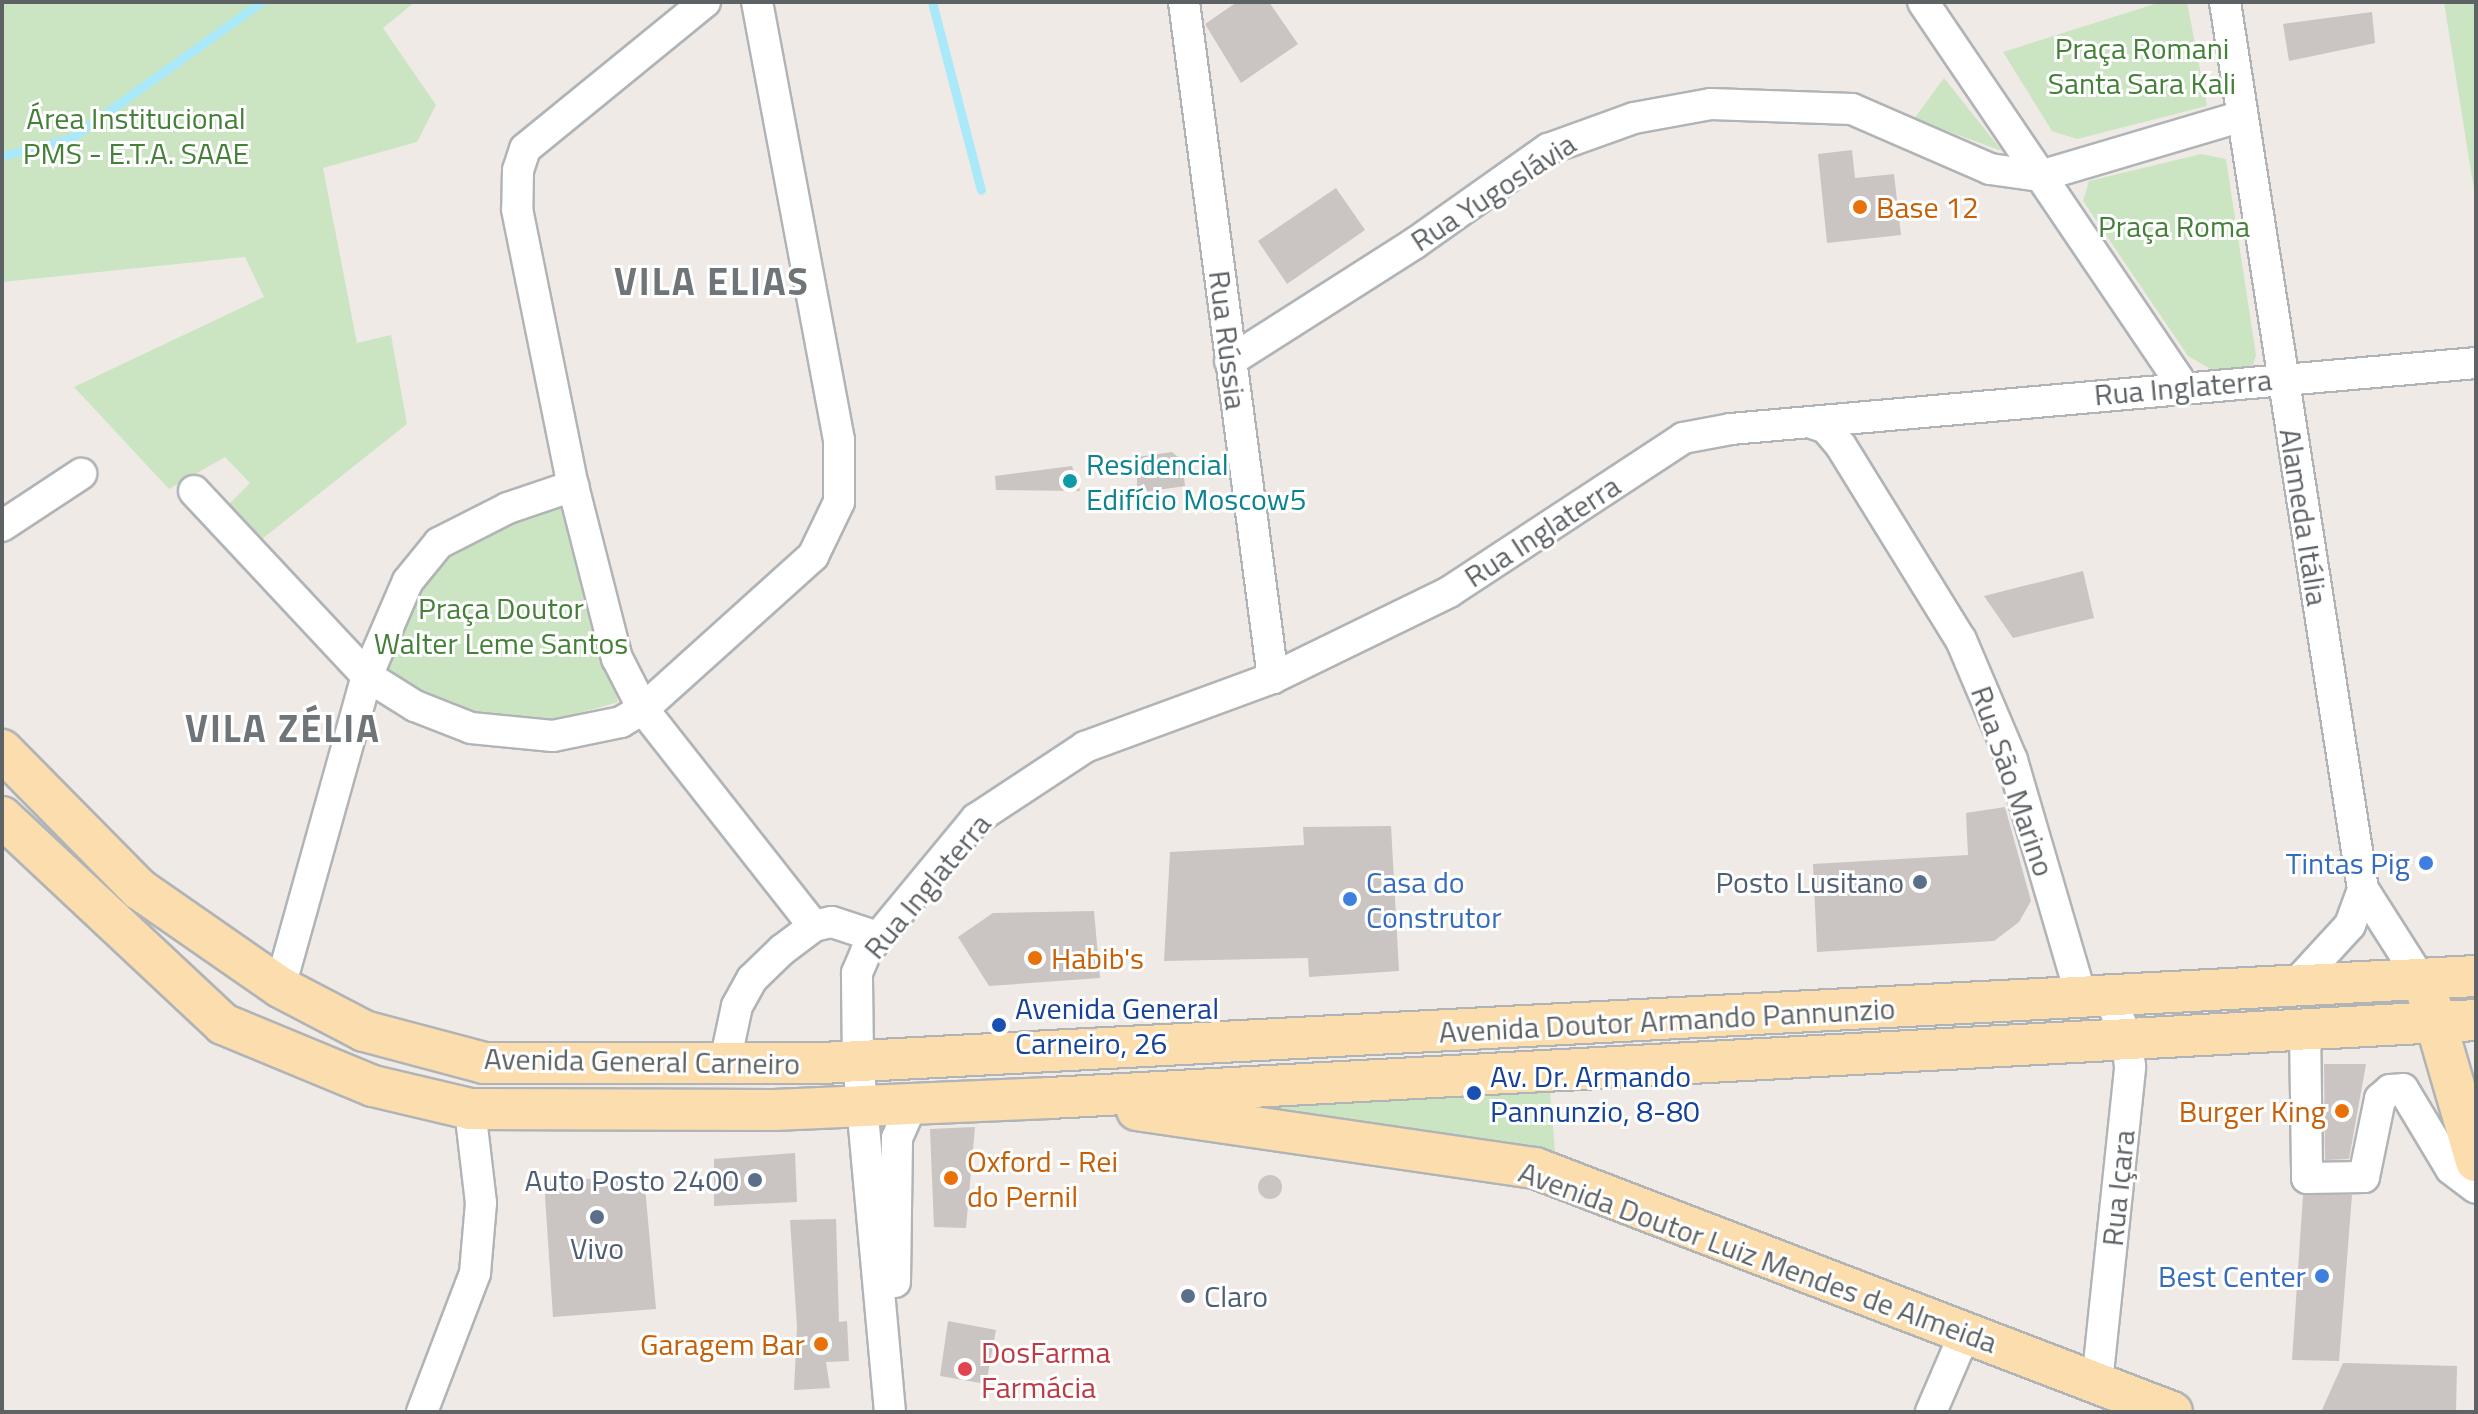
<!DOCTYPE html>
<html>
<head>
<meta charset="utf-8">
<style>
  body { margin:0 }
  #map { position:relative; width:2478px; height:1414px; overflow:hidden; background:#efeae5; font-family:"Titillium Web",sans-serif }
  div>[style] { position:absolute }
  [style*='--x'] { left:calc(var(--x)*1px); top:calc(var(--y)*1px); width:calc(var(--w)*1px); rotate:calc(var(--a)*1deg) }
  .green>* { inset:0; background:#cbe5c3 }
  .stream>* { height:9px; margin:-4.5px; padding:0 4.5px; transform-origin:4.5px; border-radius:4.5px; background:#a9e9fa }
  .building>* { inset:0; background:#cac5c2 }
  .round { border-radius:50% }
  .roads { filter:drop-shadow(2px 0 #b1b4b7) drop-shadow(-2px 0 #b1b4b7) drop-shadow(0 2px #b1b4b7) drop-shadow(0 -2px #b1b4b7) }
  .minor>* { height:30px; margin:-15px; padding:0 15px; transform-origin:15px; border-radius:15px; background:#fff }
  .major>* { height:40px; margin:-20px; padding:0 20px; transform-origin:20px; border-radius:20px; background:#fbddae }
  .dots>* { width:22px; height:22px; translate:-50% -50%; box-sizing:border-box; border:4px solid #fff; border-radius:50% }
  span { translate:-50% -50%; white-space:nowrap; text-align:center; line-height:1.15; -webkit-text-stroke:6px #fff; paint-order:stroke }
  .park-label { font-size:30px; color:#458039 }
  .street-label { font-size:30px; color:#5d6265 }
  .food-label { font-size:30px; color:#c56008 }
  .left { translate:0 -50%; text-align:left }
  .right { translate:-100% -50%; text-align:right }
  .culture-label { font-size:30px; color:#0d838f }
  .shop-label { font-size:30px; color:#366cbe }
  .service-label { font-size:30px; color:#4e5e75 }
  .transit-label { font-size:30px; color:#164399 }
  .health-label { font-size:30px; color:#be3a42 }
  .district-label { font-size:38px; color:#6e7477; font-weight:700; letter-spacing:2px }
  .frame { position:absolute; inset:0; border:4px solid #5d6265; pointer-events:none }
</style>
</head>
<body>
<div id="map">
  <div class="green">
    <i style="clip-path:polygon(2px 2px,415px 2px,383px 28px,436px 105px,417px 142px,323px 168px,357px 343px,391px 335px,407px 424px,262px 539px,228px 505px,250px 483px,225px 457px,169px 489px,74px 387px,264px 297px,245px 257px,2px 282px)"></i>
    <i style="clip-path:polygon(2161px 2px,2187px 2px,2207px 106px,2077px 139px,2052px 131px,2003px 52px)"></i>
    <i style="clip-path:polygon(2444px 2px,2476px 2px,2476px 203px)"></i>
    <i style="clip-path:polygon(1944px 78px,2002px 151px,1914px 119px)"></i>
    <i style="clip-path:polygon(2201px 154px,2226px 159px,2256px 355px,2253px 365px,2241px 370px,2214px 371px,2188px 356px,2083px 201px,2089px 181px)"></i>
    <i style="clip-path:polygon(564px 496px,618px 702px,555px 720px,478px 717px,427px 697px,397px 678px,386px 667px,401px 612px,443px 547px)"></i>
    <i style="clip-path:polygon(1550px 1090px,1555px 1152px,1215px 1107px)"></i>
  </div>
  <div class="stream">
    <i style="--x:932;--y:2;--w:194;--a:75.4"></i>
    <i style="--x:2;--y:156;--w:71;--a:-14.6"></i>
    <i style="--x:71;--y:138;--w:234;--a:-35.6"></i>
  </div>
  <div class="building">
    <i style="clip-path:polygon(1237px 2px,1269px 2px,1298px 44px,1241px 83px,1205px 24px)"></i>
    <i style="clip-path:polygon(2372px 12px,2375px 43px,2289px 61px,2283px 24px)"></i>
    <i style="clip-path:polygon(1852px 150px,1855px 178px,1894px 174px,1901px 235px,1827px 243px,1818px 154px)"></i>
    <i style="clip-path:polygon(1336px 188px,1365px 230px,1287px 284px,1258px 241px)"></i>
    <i style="clip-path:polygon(1172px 452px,1182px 460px,1185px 486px,1137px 493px,1137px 457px)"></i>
    <i style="clip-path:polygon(1072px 466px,1080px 491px,996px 490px,995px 476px)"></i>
    <i style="clip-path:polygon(2083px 571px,2094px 618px,2013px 638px,1984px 596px)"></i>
    <i style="clip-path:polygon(2005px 807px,2031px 901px,2019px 922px,1994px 941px,1817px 952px,1813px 864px,1968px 855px,1966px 813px)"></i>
    <i style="clip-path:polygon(1391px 826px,1399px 971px,1309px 977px,1308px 958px,1164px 961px,1170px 852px,1304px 845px,1303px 827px)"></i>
    <i style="clip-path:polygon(1094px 911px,1100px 978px,989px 986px,958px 937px,993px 913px)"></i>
    <i style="clip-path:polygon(2324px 1064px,2366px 1064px,2349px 1159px,2325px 1160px)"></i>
    <i style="clip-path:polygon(975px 1127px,966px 1228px,934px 1227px,930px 1129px)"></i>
    <i style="clip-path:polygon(795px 1153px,797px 1202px,714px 1206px,714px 1159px)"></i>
    <i class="round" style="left:1258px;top:1175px;width:24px;height:24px"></i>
    <i style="clip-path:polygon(644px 1176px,656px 1309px,553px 1317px,544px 1181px)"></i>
    <i style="clip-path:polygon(2303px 1195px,2352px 1195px,2339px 1361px,2292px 1360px)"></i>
    <i style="clip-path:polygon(836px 1219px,839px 1322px,847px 1321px,849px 1361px,826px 1362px,830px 1388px,794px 1390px,797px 1327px,790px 1220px)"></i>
    <i style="clip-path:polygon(948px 1321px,996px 1330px,986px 1384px,940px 1376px)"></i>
    <i style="clip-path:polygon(2343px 1363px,2457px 1366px,2456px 1412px,2321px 1412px)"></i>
  </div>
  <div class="roads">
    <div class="minor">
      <i style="--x:705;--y:2;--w:232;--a:140.8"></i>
      <i style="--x:525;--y:149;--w:22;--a:108"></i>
      <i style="--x:518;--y:170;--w:39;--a:91"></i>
      <i style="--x:517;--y:209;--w:283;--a:78.6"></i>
      <i style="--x:573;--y:486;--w:178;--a:75.7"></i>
      <i style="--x:617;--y:658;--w:57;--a:63"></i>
      <i style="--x:643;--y:709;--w:276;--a:51.8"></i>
      <i style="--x:1184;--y:2;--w:682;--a:82.5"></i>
      <i style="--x:1923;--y:2;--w:465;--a:55.9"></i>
      <i style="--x:2225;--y:2;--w:898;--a:81.16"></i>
      <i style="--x:2363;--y:889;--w:104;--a:57.5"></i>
      <i style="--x:1230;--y:361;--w:219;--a:-32.5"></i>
      <i style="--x:1415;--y:243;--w:163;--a:-35.3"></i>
      <i style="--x:1548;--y:149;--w:91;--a:-19.8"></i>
      <i style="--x:1634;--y:118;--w:78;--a:-10.3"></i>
      <i style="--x:1711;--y:104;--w:141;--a:2"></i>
      <i style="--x:1852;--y:109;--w:150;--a:23.5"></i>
      <i style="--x:1990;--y:169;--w:50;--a:8"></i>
      <i style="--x:2040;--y:176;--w:211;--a:-16.5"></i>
      <i style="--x:1809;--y:422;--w:18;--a:19"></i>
      <i style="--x:1826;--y:428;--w:23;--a:50"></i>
      <i style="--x:1841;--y:446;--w:228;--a:58.3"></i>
      <i style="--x:1961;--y:640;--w:130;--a:67"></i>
      <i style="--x:2012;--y:760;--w:249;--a:73.7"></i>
      <i style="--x:194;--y:491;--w:253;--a:46.9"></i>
      <i style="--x:367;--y:676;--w:57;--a:32"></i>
      <i style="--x:415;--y:706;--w:60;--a:21.4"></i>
      <i style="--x:471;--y:728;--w:82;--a:5.6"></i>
      <i style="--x:553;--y:736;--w:69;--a:-11.6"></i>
      <i style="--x:621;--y:722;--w:26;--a:-31"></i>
      <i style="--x:643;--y:709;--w:229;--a:-42"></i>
      <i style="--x:813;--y:556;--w:60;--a:-64.3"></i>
      <i style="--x:839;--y:502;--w:62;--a:-90"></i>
      <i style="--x:839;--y:440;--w:446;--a:-100.6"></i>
      <i style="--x:2;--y:526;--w:95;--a:-33.4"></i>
      <i style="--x:2295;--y:985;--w:81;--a:-47.5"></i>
      <i style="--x:2350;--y:925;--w:38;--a:-70"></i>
      <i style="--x:280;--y:987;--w:323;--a:-74.4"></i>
      <i style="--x:367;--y:676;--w:103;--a:-66.7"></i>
      <i style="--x:408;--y:581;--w:49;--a:-50.8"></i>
      <i style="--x:439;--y:543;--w:77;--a:-26.9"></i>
      <i style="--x:508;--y:508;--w:69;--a:-18.7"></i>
      <i style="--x:2305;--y:1026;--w:152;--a:89.2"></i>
      <i style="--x:2307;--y:1178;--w:57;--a:-1"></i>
      <i style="--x:2364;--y:1177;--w:80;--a:-78.4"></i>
      <i style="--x:2380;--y:1099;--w:13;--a:-42"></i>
      <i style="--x:2390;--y:1090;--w:13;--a:-4"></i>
      <i style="--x:2403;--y:1089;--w:93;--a:59"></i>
      <i style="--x:2451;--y:1169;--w:31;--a:37"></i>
      <i style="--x:724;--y:1067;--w:62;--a:-78"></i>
      <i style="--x:737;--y:1006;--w:31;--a:-61"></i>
      <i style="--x:752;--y:979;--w:42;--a:-44"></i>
      <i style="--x:782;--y:950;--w:40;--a:-37"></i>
      <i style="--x:814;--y:926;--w:18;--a:-13"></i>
      <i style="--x:832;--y:922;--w:48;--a:18.1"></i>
      <i style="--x:895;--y:1282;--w:144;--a:-89.2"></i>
      <i style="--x:897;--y:1138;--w:37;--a:-66"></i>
      <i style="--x:2097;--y:1383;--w:318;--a:-84"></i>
      <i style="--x:2130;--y:1067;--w:30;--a:-96"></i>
      <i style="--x:2127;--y:1037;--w:44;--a:-114.2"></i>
      <i style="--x:422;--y:1412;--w:149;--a:-69.1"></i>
      <i style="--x:475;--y:1273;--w:70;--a:-85.1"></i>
      <i style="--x:481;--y:1203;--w:95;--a:-96.7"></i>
      <i style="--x:890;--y:1412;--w:352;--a:-95.2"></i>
      <i style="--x:858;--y:1061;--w:88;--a:-90.7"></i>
      <i style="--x:857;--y:973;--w:23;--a:-67"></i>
      <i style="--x:866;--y:952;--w:173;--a:-50.4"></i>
      <i style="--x:976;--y:819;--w:131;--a:-33.4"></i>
      <i style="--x:1085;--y:747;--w:200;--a:-20.2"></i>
      <i style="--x:1273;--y:678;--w:196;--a:-26"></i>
      <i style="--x:1449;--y:592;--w:280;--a:-33.3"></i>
      <i style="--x:1683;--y:438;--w:49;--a:-10.6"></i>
      <i style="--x:1731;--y:429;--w:748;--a:-5.06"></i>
      <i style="--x:1931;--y:1412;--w:86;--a:-66.7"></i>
    </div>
    <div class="major">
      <i style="--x:2;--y:750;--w:195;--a:45.4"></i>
      <i style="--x:139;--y:889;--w:172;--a:34.8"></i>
      <i style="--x:280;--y:987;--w:95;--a:27.6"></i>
      <i style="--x:364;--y:1031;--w:124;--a:14.9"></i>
      <i style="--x:484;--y:1063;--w:338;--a:0"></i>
      <i style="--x:822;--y:1063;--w:1656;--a:-3.01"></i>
      <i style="--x:2;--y:817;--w:303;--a:43.1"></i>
      <i style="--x:223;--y:1024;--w:162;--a:22.5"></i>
      <i style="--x:373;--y:1086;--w:100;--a:13.3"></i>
      <i style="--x:470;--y:1109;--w:304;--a:0.2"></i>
      <i style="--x:774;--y:1110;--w:276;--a:-2.5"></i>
      <i style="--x:1050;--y:1098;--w:1428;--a:-3.13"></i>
      <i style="--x:2428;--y:996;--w:172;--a:73.8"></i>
      <i style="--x:1137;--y:1110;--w:402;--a:8.3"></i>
      <i style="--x:1535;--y:1168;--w:682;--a:20.96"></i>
    </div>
  </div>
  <div class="dots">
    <i style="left:1860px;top:207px;background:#e8710a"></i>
    <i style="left:1070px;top:481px;background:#0f9aa8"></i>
    <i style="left:2426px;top:863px;background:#3f7fe0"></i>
    <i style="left:1920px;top:882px;background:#5c6f8a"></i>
    <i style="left:1350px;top:899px;background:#3f7fe0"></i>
    <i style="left:1035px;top:958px;background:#e8710a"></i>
    <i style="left:999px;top:1025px;background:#1a4fb4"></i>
    <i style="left:1474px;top:1093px;background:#1a4fb4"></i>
    <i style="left:2342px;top:1111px;background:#e8710a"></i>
    <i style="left:951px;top:1178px;background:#e8710a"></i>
    <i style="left:755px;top:1180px;background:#5c6f8a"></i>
    <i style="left:597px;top:1217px;background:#5c6f8a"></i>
    <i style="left:2322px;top:1276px;background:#3f7fe0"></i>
    <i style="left:1188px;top:1296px;background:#5c6f8a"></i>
    <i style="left:821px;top:1344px;background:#e8710a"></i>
    <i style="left:965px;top:1369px;background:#e0444e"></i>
  </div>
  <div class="park-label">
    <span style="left:2142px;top:65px">Praça Romani<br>Santa Sara Kali</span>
    <span style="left:136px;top:135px">Área Institucional<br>PMS - E.T.A. SAAE</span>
    <span style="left:2174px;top:226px">Praça Roma</span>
    <span style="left:501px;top:625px">Praça Doutor<br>Walter Leme Santos</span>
  </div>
  <div class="street-label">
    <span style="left:1493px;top:192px;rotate:-33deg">Rua Yugoslávia</span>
    <span style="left:1228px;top:340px;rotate:83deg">Rua Rússia</span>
    <span style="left:2183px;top:387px;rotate:-5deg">Rua Inglaterra</span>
    <span style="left:2304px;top:517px;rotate:81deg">Alameda Itália</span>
    <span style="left:1542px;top:531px;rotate:-33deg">Rua Inglaterra</span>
    <span style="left:2013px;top:781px;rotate:71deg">Rua São Marino</span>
    <span style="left:927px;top:886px;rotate:-50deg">Rua Inglaterra</span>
    <span style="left:1667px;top:1020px;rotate:-3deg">Avenida Doutor Armando Pannunzio</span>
    <span style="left:642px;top:1061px;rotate:1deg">Avenida General Carneiro</span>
    <span style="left:2118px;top:1188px;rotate:-84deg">Rua Içara</span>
    <span style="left:1758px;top:1257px;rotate:20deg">Avenida Doutor Luiz Mendes de Almeida</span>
  </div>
  <div class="food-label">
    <span class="left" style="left:1876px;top:207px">Base 12</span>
    <span class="left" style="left:1051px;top:958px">Habib's</span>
    <span class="right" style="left:2326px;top:1111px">Burger King</span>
    <span class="left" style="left:967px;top:1178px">Oxford - Rei<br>do Pernil</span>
    <span class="right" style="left:805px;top:1344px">Garagem Bar</span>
  </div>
  <div class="culture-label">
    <span class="left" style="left:1086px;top:481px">Residencial<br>Edifício Moscow5</span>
  </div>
  <div class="shop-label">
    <span class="right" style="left:2410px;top:863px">Tintas Pig</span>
    <span class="left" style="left:1366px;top:899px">Casa do<br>Construtor</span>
    <span class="right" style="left:2306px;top:1276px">Best Center</span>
  </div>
  <div class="service-label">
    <span class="right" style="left:1904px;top:882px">Posto Lusitano</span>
    <span class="right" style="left:739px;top:1180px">Auto Posto 2400</span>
    <span style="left:597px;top:1248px">Vivo</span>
    <span class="left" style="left:1204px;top:1296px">Claro</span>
  </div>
  <div class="transit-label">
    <span class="left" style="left:1015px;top:1025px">Avenida General<br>Carneiro, 26</span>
    <span class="left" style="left:1490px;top:1093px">Av. Dr. Armando<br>Pannunzio, 8-80</span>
  </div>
  <div class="health-label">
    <span class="left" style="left:981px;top:1369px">DosFarma<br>Farmácia</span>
  </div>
  <div class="district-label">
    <span style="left:712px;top:282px">VILA ELIAS</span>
    <span style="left:283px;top:729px">VILA ZÉLIA</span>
  </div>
  <div class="frame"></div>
</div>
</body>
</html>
